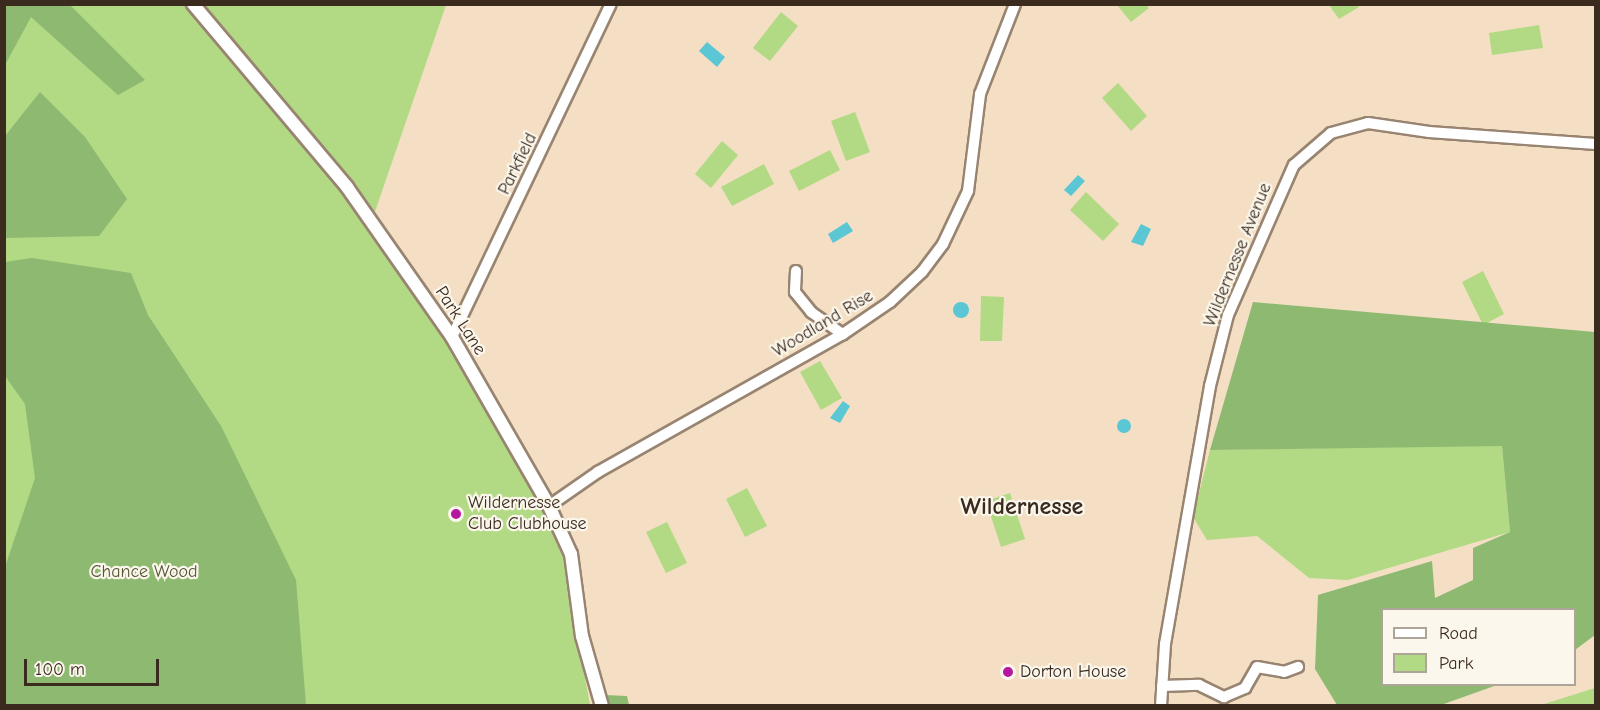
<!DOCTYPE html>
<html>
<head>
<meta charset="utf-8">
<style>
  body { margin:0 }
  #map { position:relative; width:1600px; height:710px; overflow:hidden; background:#f4dfc4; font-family:"Comic Neue",sans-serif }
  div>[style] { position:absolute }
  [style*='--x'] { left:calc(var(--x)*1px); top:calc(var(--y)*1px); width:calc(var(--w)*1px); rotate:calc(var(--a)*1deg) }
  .green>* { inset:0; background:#b2d983 }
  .forest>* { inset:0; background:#8db971 }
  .water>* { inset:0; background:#5bc6d4 }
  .round { border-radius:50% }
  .roads { filter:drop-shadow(2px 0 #988471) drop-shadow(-2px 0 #988471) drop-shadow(0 2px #988471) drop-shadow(0 -2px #988471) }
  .minor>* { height:10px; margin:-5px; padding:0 5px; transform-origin:5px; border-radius:5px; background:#fff }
  .tertiary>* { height:12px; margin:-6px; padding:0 6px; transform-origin:6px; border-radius:6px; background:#fff }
  .dots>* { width:16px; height:16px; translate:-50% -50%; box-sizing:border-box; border:3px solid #fbf7ec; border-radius:50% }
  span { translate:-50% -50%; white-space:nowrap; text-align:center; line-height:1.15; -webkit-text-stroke:4.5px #fbf7ec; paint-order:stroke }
  .street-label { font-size:18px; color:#3b2a1e }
  .poi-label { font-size:18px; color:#3b2a1e }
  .left { translate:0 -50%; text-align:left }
  .park-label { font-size:18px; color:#595637 }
  .district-label { font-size:24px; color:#3b2a1e; font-weight:700 }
  .frame { position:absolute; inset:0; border:6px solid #3b2a1e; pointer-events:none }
  .legend { position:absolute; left:1381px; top:608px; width:195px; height:78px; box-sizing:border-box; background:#fbf7ec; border:2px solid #aea59a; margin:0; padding:8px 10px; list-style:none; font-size:18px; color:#3b2a1e }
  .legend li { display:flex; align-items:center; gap:12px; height:30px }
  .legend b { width:30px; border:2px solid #aea59a }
  .scale { position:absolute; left:24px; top:659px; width:135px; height:27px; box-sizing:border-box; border:3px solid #3b2a1e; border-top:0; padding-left:8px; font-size:18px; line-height:21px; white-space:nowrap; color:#3b2a1e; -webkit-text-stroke:4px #fbf7ec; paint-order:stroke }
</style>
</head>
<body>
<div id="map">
  <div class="green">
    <i style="clip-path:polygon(4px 5px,446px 5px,368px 232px,445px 339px,542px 508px,563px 557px,590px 705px,5px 705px)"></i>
    <i style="clip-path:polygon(1117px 5px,1146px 5px,1149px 8px,1131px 22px)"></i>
    <i style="clip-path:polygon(1329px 5px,1357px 5px,1359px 7px,1339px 19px)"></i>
    <i style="clip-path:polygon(781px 12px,798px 26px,770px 61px,753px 48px)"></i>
    <i style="clip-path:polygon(1539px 25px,1543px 48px,1492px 55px,1489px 33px)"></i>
    <i style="clip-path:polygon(1118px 83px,1147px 116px,1131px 131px,1102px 98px)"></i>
    <i style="clip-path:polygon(855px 112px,870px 152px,846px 161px,831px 121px)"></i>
    <i style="clip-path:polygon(722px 141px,738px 155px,711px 188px,695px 174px)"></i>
    <i style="clip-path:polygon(830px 150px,840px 170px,799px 191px,789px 171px)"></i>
    <i style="clip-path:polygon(764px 164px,774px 184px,732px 206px,721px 187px)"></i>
    <i style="clip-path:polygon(1086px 192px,1119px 224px,1103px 241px,1070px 210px)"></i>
    <i style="clip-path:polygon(1483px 271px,1504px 314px,1483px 325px,1462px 282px)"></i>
    <i style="clip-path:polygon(981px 296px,1004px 297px,1002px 341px,980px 341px)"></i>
    <i style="clip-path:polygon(820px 361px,842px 398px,821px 410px,800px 372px)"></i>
    <i style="clip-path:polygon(1502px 445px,1510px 532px,1348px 580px,1309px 578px,1257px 536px,1207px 540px,1193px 517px,1210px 450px)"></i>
    <i style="clip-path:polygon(747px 488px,767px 526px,745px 537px,726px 499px)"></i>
    <i style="clip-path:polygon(1010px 493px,1025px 539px,1001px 547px,986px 501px)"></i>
    <i style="clip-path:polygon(667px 522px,687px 563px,666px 573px,646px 532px)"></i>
    <i style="clip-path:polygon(1595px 688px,1595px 705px,1541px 705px)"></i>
  </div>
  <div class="forest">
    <i style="clip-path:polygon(5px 4px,70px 5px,145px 80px,118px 95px,31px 17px,5px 65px)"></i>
    <i style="clip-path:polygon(40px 92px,85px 137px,127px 199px,99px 236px,5px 238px,5px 136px)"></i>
    <i style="clip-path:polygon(32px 258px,131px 273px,148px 315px,221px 426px,296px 580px,306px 705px,5px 705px,5px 567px,35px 478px,25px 404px,5px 376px,5px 262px)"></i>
    <i style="clip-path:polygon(1253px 302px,1595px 332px,1595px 635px,1575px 650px,1574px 610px,1382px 610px,1382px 684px,1497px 685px,1441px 705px,1337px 705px,1315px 669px,1318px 595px,1432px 561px,1435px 598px,1473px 580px,1473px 548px,1510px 532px,1502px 446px,1210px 450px)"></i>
    <i style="clip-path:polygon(605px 695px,627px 696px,629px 705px,603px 706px)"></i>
  </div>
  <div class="water">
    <i style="clip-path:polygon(707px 42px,725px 57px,717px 67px,699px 51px)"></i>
    <i style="clip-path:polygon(1078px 175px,1085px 181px,1071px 196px,1064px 190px)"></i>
    <i style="clip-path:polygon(847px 222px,853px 231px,833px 243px,828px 234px)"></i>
    <i style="clip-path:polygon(1141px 224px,1151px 229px,1143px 246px,1131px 242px)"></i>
    <i class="round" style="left:953px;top:302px;width:16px;height:16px"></i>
    <i style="clip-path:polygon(843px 401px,850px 406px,840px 423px,830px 418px)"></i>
    <i class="round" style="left:1117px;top:419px;width:14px;height:14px"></i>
  </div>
  <div class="roads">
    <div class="minor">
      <i style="--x:796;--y:271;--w:21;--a:93"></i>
      <i style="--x:795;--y:292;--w:26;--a:51"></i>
      <i style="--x:811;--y:312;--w:39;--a:35"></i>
      <i style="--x:452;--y:337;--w:369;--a:-64.5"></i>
      <i style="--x:549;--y:506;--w:60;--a:-34.8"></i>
      <i style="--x:598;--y:472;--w:281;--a:-29.4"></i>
      <i style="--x:843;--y:334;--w:57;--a:-34.2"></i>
      <i style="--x:890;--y:302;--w:44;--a:-43.2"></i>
      <i style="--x:922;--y:272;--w:35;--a:-53"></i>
      <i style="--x:943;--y:244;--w:59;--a:-64.7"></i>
      <i style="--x:968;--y:191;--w:98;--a:-82.9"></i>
      <i style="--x:980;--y:94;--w:97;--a:-68.7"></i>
      <i style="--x:1162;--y:686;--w:37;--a:-2"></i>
      <i style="--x:1199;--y:685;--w:28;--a:26"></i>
      <i style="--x:1224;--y:697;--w:23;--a:-23"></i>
      <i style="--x:1245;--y:688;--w:24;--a:-60"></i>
      <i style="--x:1257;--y:667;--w:27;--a:10"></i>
      <i style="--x:1284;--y:672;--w:15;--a:-20"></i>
      <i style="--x:1161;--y:706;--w:62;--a:-86.3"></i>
      <i style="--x:1165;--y:644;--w:262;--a:-80.1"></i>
      <i style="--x:1210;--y:386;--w:73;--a:-75.8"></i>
      <i style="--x:1228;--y:315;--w:164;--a:-66.3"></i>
      <i style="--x:1294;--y:165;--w:49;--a:-40.9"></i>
      <i style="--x:1331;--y:133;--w:38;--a:-15"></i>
      <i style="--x:1368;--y:123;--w:62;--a:8.4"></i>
      <i style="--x:1429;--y:132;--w:167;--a:4.1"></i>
    </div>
    <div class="tertiary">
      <i style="--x:193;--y:4;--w:239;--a:49.9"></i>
      <i style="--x:347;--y:187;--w:183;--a:55"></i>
      <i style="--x:452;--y:337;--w:195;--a:60.1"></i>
      <i style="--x:549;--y:506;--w:53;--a:65.4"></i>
      <i style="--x:571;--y:554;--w:83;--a:82.4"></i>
      <i style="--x:582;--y:636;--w:73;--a:74.1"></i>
    </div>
  </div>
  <div class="dots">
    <i style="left:456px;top:514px;background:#b5179e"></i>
    <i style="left:1008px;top:672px;background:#b5179e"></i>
  </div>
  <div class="street-label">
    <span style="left:518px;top:164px;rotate:-64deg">Parkfield</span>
    <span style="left:1238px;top:255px;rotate:-68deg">Wildernesse Avenue</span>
    <span style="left:460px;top:321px;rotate:57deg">Park Lane</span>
    <span style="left:823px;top:324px;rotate:-31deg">Woodland Rise</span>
  </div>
  <div class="poi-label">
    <span class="left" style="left:468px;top:514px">Wildernesse<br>Club Clubhouse</span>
    <span class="left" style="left:1020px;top:672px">Dorton House</span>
  </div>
  <div class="park-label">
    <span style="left:144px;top:572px">Chance Wood</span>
  </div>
  <div class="district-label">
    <span style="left:1022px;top:507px">Wildernesse</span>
  </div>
  <div class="frame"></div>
  <ul class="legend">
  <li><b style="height:8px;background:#fff"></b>Road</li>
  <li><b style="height:16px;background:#b2d983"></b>Park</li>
  </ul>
  <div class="scale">100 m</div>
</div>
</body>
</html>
